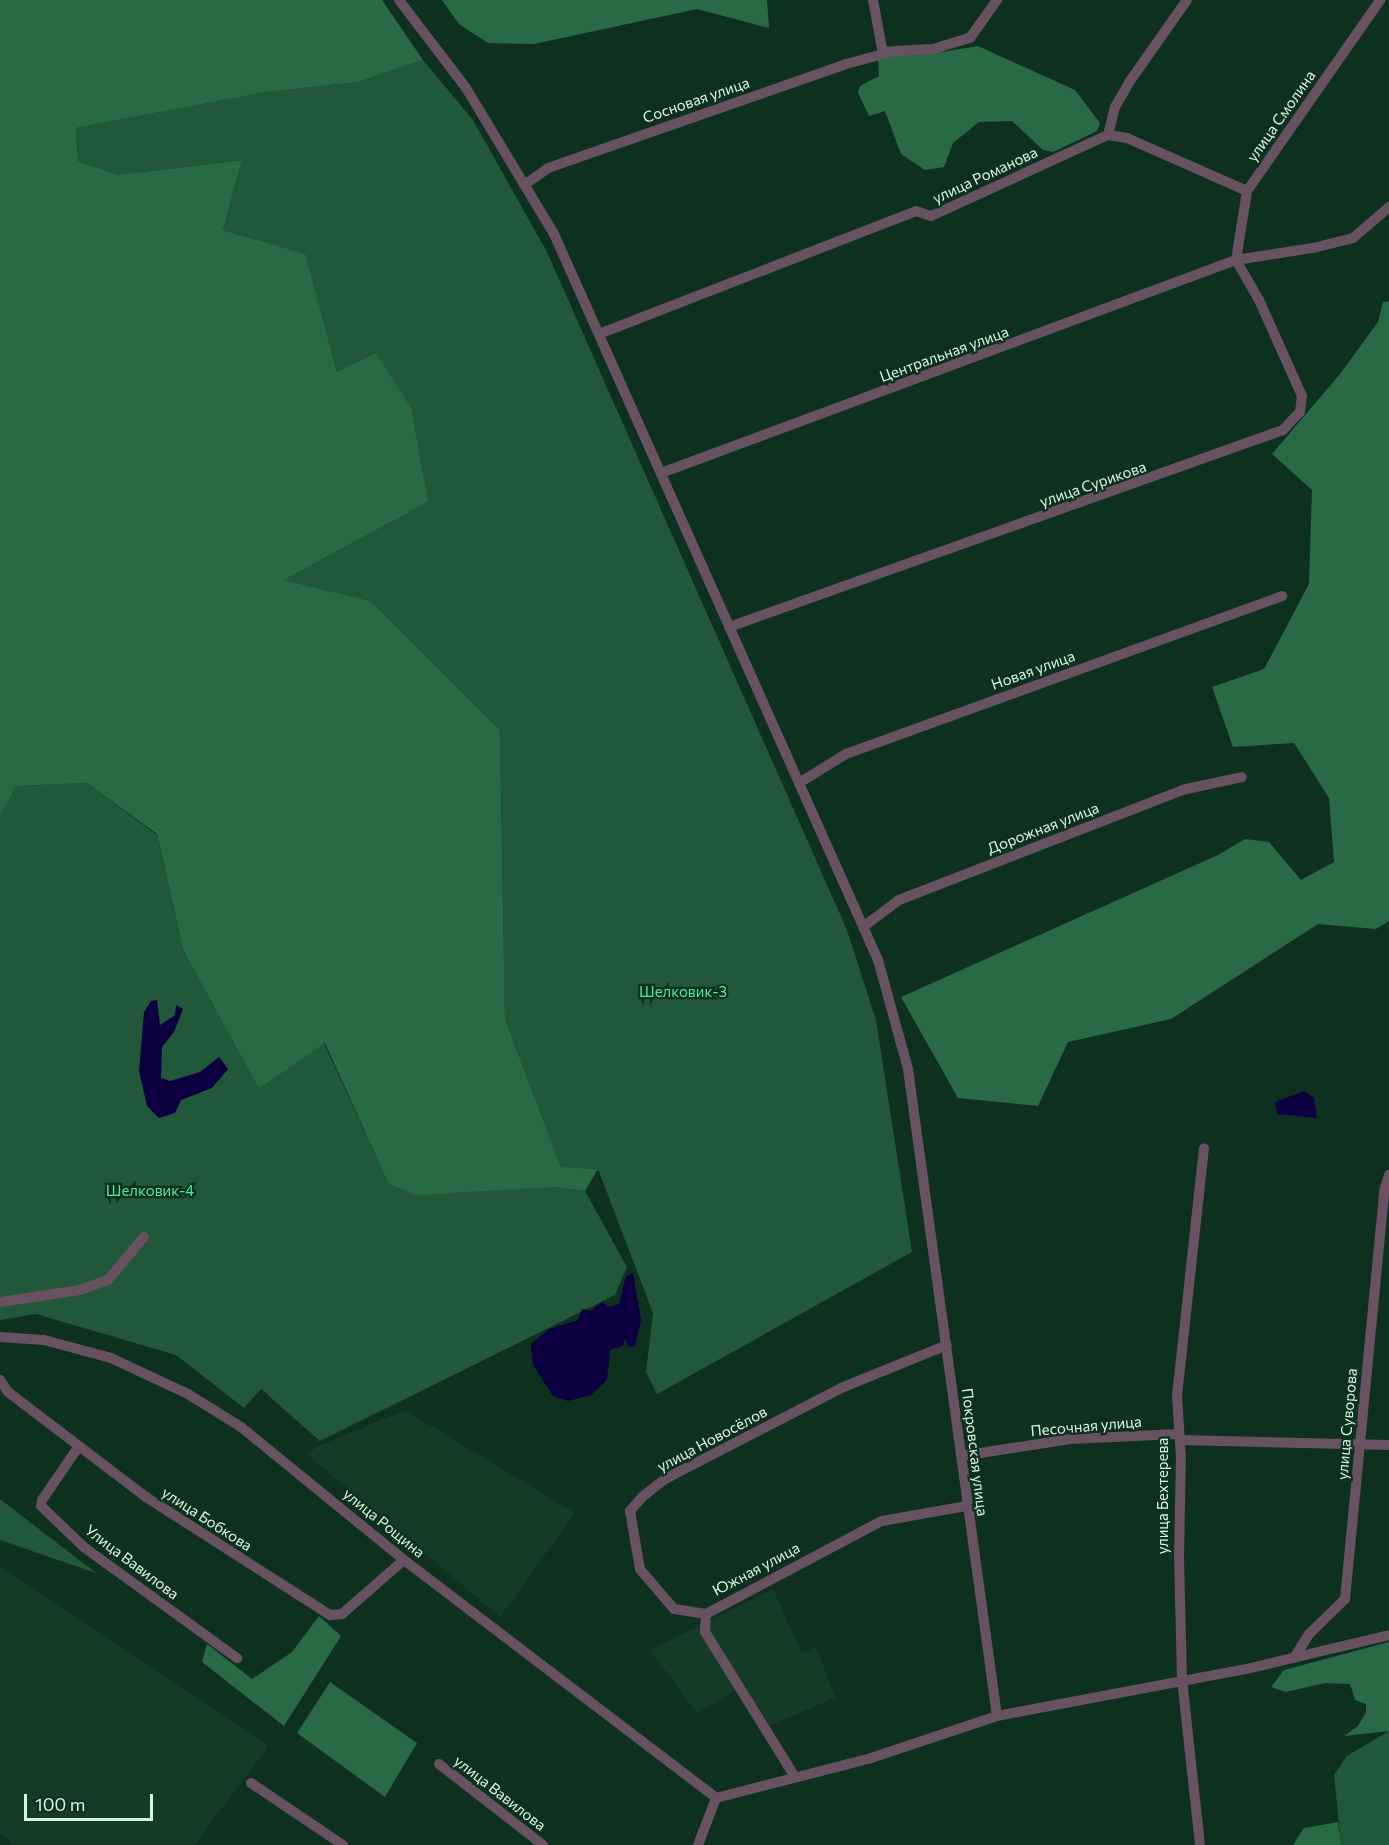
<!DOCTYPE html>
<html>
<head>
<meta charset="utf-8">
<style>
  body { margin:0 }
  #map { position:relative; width:1389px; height:1845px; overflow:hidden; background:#0e301e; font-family:Commissioner,sans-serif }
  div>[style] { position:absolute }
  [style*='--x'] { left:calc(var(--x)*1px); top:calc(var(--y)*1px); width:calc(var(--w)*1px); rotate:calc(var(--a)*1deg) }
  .built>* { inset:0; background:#143b26 }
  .green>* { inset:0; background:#21583a }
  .forest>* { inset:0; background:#296946 }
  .water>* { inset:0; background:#0c0041 }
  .minor>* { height:10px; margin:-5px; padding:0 5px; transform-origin:5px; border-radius:5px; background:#685161 }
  span { translate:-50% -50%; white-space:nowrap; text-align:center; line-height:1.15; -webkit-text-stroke:4.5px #0e301e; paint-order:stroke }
  .street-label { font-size:15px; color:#d6f6e1 }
  .park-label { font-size:15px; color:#4bea9a }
  .scale { position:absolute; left:24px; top:1794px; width:129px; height:27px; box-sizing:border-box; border:3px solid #d6f6e1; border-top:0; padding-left:8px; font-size:18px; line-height:21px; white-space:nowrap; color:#d6f6e1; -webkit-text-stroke:4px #0e301e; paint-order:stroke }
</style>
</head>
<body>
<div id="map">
  <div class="built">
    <i style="clip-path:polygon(405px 1410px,575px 1513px,500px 1617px,308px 1455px,316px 1447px)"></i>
    <i style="clip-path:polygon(0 1567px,269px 1746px,194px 1845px,15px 1845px,0 1834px)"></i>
    <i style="clip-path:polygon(773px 1589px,802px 1653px,816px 1647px,835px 1698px,761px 1729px,739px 1689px,697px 1713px,650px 1650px)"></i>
  </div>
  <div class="green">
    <i style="clip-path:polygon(423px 60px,473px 120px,547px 252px,847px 930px,876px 1020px,912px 1252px,657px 1394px,646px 1372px,653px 1313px,598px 1169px,561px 1167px,505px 1019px,500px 730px,371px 601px,284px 580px,428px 502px,337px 372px,304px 254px,223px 230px,242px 160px,118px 175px,78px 161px,76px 128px,266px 92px,358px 82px)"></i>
    <i style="clip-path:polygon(87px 783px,157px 835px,183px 950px,259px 1089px,324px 1043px,388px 1183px,554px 1187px,585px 1191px,627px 1267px,615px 1295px,320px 1441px,261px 1389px,244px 1408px,176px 1355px,36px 1314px,0 1320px,0 817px,16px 786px)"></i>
    <i style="clip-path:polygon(0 1499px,96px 1573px,0 1540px)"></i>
    <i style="clip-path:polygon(1389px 1731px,1389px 1845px,1341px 1845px,1334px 1775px,1347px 1756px)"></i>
  </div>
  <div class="forest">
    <i style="clip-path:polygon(0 0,382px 0,423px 60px,358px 82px,266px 92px,76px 128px,78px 161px,118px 175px,242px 160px,223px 230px,305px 254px,337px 372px,376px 353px,411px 408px,428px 502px,284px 580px,371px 601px,500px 730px,505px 1019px,561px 1167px,598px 1169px,585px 1191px,554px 1187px,415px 1195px,388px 1183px,325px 1043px,259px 1089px,183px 950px,157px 834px,87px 783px,16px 786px,0 817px)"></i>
    <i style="clip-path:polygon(442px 0,767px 0,769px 28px,697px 9px,534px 44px,488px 43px,459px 24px)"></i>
    <i style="clip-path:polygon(885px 46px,942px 52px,978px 46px,1075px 90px,1100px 123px,1097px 131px,1053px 152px,1043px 150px,1012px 121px,979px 122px,953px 143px,944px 167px,925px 170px,901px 154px,885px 111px,869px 116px,858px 93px,860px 86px,879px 76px,878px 55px)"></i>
    <i style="clip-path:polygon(1389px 301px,1389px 921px,1376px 929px,1318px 924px,1171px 1019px,1068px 1042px,1038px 1106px,958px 1098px,901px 997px,1218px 855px,1245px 839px,1269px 842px,1301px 880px,1334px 862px,1329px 798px,1294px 743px,1233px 747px,1212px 687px,1264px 669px,1309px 584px,1312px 490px,1272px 454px,1340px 374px,1378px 322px,1383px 302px)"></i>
    <i style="clip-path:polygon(319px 1616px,341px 1636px,284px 1726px,202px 1662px,207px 1644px,252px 1679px,292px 1652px)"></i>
    <i style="clip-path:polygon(1389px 1642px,1389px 1731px,1344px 1736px,1358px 1726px,1366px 1712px,1366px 1704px,1355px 1700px,1350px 1684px,1325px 1683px,1286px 1692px,1271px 1687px,1284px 1670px)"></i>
    <i style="clip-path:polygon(330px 1682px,417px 1743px,385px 1797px,297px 1733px)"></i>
    <i style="clip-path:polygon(1338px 1822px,1341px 1845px,1293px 1845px,1304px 1828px)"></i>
  </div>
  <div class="water">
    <i style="clip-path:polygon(157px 1000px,160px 1025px,175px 1015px,176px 1005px,183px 1009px,174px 1032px,162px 1047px,161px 1078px,170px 1081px,200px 1072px,219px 1057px,228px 1069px,212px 1088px,181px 1100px,175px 1113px,159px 1118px,147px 1106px,139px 1071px,144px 1012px,151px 1001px)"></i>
    <i style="clip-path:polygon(1304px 1091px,1314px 1098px,1317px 1118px,1277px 1114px,1275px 1102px)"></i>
    <i style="clip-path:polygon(633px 1273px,641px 1320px,635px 1347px,629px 1347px,625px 1339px,623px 1346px,610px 1350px,607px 1380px,591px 1395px,568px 1401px,553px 1396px,533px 1365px,531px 1344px,549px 1329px,578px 1320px,582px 1309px,591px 1311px,602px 1302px,610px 1307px,619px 1304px,626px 1276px)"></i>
  </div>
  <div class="minor">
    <i style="--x:399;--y:0;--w:111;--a:52.7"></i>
    <i style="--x:466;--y:88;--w:170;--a:58.9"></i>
    <i style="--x:554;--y:234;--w:795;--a:65.95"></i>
    <i style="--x:878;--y:960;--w:113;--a:74.6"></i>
    <i style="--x:908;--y:1069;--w:653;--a:82.17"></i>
    <i style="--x:873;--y:0;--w:55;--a:79.5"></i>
    <i style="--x:1108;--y:135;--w:29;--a:-76"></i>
    <i style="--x:1115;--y:107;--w:30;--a:-60"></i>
    <i style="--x:1130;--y:81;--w:99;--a:-54.9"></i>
    <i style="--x:524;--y:185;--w:29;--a:-35"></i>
    <i style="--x:548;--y:168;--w:316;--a:-19.2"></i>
    <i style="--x:846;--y:64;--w:51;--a:-14.9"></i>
    <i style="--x:895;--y:51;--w:38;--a:-3"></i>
    <i style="--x:933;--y:49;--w:39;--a:-17"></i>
    <i style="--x:970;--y:38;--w:47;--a:-54.6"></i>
    <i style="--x:1236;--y:260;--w:70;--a:-80.9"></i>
    <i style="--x:1247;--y:191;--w:233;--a:-55.1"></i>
    <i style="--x:599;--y:334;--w:340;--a:-21.2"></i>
    <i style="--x:916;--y:211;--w:16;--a:18"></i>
    <i style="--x:931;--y:216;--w:195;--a:-24.6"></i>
    <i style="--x:1108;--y:135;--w:19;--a:9"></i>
    <i style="--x:1127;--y:138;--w:131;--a:23.8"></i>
    <i style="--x:661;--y:473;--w:613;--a:-20.33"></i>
    <i style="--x:1236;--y:260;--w:78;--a:-8.9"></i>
    <i style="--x:1313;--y:248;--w:41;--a:-14"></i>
    <i style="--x:1353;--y:238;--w:48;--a:-40.7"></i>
    <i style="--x:729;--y:627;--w:588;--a:-19.58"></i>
    <i style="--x:1283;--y:430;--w:25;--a:-47"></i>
    <i style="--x:1300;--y:412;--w:16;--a:-83"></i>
    <i style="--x:1302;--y:396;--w:105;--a:-114.1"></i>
    <i style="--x:1259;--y:300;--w:46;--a:-119.9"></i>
    <i style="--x:799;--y:783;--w:55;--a:-31.7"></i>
    <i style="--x:846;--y:754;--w:464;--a:-19.9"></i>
    <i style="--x:863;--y:927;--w:45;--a:-36.9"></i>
    <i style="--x:899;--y:900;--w:304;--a:-21.2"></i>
    <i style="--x:1182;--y:790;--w:61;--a:-12.2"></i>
    <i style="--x:0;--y:1302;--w:81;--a:-8.5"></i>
    <i style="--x:80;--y:1290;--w:30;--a:-20"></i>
    <i style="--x:108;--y:1280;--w:56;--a:-50.1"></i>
    <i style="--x:0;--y:1337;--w:44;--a:3.9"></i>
    <i style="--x:44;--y:1340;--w:69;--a:15"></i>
    <i style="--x:111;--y:1358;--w:85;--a:25.1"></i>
    <i style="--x:188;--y:1394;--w:62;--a:31.9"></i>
    <i style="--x:241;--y:1427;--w:210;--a:39.2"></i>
    <i style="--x:404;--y:1560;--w:392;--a:37.3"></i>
    <i style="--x:0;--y:1380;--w:14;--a:56"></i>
    <i style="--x:8;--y:1392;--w:173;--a:37.3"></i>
    <i style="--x:146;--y:1497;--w:219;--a:32.7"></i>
    <i style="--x:330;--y:1615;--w:12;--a:-5"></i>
    <i style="--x:342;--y:1614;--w:82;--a:-41.1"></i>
    <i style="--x:1180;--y:1440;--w:209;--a:1.4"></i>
    <i style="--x:79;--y:1446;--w:65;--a:124.4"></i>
    <i style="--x:42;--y:1500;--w:6;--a:99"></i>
    <i style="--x:41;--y:1506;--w:61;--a:43.7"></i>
    <i style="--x:85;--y:1548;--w:188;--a:35.9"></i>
    <i style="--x:961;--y:1456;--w:111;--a:-8.8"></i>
    <i style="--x:1071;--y:1439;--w:107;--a:-2.7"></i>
    <i style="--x:706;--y:1614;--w:32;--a:-171"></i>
    <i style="--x:674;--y:1609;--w:52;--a:-130.4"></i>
    <i style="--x:640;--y:1569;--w:59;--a:-99.8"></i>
    <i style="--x:630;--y:1511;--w:18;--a:-49"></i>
    <i style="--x:642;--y:1497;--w:29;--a:-38"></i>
    <i style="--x:665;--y:1479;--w:198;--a:-27.3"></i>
    <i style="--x:841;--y:1388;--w:114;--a:-22.1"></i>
    <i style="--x:1294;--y:1658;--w:28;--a:-58"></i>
    <i style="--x:1309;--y:1634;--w:50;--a:-44.2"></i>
    <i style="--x:1345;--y:1599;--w:410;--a:-84.5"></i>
    <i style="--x:1384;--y:1191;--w:17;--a:-73"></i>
    <i style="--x:439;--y:1764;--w:132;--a:37.9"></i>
    <i style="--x:795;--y:1777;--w:171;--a:-121.8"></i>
    <i style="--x:705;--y:1632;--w:18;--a:-87"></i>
    <i style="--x:706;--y:1614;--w:199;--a:-27.9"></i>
    <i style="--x:882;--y:1521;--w:85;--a:-10.1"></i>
    <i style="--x:251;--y:1783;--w:111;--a:34"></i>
    <i style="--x:716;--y:1798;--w:157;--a:-14.4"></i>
    <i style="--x:868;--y:1759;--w:136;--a:-18.4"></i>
    <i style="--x:997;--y:1716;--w:258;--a:-10.7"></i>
    <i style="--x:1251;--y:1668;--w:142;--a:-13.4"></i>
    <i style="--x:698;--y:1845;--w:50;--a:-69"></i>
    <i style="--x:1200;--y:1845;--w:166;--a:-96.2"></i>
    <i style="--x:1182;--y:1680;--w:122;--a:-91.4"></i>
    <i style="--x:1179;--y:1558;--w:101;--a:-88.9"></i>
    <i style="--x:1181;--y:1457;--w:61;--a:-93.8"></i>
    <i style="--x:1177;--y:1396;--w:249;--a:-83.8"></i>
  </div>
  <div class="street-label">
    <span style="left:696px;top:100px;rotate:-19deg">Сосновая улица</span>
    <span style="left:1281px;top:116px;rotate:-55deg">улица Смолина</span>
    <span style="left:985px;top:175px;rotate:-25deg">улица Романова</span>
    <span style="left:944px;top:354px;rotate:-20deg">Центральная улица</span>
    <span style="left:1093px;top:484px;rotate:-19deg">улица Сурикова</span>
    <span style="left:1033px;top:670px;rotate:-20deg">Новая улица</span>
    <span style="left:1043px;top:828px;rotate:-21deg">Дорожная улица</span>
    <span style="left:1347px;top:1424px;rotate:-85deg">улица Суворова</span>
    <span style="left:1086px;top:1426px;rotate:-5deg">Песочная улица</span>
    <span style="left:712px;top:1439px;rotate:-28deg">улица Новосёлов</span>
    <span style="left:975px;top:1452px;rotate:83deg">Покровская улица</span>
    <span style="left:1163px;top:1496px;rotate:-90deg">улица Бехтерева</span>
    <span style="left:207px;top:1519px;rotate:33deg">улица Бобкова</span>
    <span style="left:384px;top:1523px;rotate:39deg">улица Рощина</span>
    <span style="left:132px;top:1562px;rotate:37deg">Улица Вавилова</span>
    <span style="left:756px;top:1569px;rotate:-28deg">Южная улица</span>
    <span style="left:500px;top:1793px;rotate:38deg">улица Вавилова</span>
  </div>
  <div class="park-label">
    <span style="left:683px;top:992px">Шелковик-3</span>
    <span style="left:150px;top:1191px">Шелковик-4</span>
  </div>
  <div class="scale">100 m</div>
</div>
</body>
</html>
